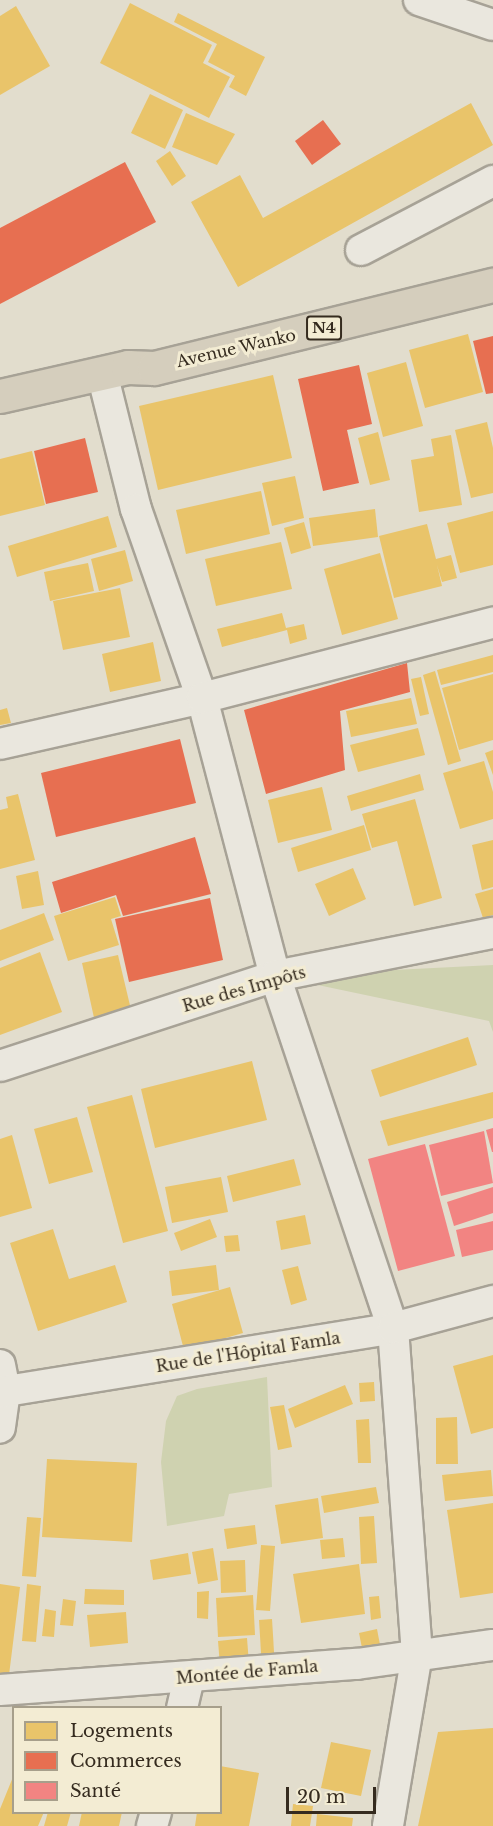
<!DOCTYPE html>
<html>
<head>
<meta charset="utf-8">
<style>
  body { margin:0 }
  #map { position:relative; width:493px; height:1826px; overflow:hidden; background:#e2ddcd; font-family:"Libre Baskerville",serif }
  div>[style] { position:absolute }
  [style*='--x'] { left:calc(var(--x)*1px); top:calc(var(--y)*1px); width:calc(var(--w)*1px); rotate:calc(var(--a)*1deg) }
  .green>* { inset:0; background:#cfd2b0 }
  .homes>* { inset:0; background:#e9c46a }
  .shops>* { inset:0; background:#e76f51 }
  .health>* { inset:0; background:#f28482 }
  .roads { filter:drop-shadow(2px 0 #a7a296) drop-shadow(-2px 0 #a7a296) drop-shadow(0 2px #a7a296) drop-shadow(0 -2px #a7a296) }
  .minor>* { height:30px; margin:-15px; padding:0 15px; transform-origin:15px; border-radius:15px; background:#eae7de }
  .highway>* { height:33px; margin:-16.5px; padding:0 16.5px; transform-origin:16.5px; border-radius:16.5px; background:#d5cebd }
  span { translate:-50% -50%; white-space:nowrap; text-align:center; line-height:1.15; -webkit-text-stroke:6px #f3ecd3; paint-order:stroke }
  .shield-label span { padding:2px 4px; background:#f3ecd3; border:2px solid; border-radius:4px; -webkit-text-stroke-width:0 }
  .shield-label { font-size:15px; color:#352b1f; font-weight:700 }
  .street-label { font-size:16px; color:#352b1f }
  .legend { position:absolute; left:12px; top:1706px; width:210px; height:108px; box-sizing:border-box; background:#f3ecd3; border:2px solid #a79f8b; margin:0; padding:8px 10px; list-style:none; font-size:18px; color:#352b1f }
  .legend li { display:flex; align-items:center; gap:12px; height:30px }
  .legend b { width:30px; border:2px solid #a79f8b }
  .scale { position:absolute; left:286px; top:1787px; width:90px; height:27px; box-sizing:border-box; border:3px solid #352b1f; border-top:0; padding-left:8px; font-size:18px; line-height:21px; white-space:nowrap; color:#352b1f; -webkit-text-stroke:4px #f3ecd3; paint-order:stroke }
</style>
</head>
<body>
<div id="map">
  <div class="green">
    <i style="clip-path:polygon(493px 965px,493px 1032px,489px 1021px,275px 976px)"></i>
    <i style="clip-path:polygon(267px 1377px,272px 1487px,229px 1494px,224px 1516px,167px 1526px,161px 1462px,166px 1421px,177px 1396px,197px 1389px)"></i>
  </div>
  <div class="homes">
    <i style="clip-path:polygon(130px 3px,212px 45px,203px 63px,230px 77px,209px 118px,100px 63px)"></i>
    <i style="clip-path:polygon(16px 6px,50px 66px,0 95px,0 16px)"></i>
    <i style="clip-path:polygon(178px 13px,265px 57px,246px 96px,229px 87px,235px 76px,208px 62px,217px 44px,174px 22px)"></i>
    <i style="clip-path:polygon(150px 94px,183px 110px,165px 149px,131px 133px)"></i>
    <i style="clip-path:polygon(471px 103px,493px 145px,238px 287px,191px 202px,240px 175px,263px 218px)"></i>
    <i style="clip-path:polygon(186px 113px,235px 134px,217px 165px,172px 147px)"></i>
    <i style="clip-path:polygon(170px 151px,186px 176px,172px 186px,156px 161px)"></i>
    <i style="clip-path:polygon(468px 334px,483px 392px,425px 408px,409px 350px)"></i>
    <i style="clip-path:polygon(406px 362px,423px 426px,383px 437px,367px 373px)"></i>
    <i style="clip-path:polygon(273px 375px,292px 458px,158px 490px,139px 406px)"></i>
    <i style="clip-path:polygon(487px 422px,493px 448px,493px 493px,471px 498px,455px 430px)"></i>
    <i style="clip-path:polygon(378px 432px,390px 480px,370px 485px,358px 438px)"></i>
    <i style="clip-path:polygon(451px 435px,462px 505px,419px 512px,411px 460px,434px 456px,431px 439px)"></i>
    <i style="clip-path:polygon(32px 451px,45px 505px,0 516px,0 459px)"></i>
    <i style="clip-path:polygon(295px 476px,304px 518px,272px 526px,262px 483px)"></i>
    <i style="clip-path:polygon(261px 491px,270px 534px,186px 554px,176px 510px)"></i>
    <i style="clip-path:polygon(375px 509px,378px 537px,313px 546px,309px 518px)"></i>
    <i style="clip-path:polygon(493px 511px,493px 565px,460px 573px,447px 523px)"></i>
    <i style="clip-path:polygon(108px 516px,117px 547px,17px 577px,8px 546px)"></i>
    <i style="clip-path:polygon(304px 522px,311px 548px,291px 554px,284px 528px)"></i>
    <i style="clip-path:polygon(427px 524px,436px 559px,451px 555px,457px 578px,442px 582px,437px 565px,442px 586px,394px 598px,379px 536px)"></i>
    <i style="clip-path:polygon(281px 542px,292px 589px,216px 606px,205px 559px)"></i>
    <i style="clip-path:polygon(125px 550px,133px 581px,99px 591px,91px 559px)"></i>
    <i style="clip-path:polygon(380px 553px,398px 619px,342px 635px,324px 569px)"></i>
    <i style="clip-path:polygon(88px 563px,94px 591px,50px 601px,44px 572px)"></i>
    <i style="clip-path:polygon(120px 588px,130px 637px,63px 650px,53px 601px)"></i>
    <i style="clip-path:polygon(282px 613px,286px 628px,304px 624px,307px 639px,290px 644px,287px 630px,222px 647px,217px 629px)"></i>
    <i style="clip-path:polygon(153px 642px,161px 681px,110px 692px,102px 654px)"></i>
    <i style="clip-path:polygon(493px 655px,493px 672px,441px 685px,437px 670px)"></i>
    <i style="clip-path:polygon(435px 671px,461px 761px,448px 765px,423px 675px)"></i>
    <i style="clip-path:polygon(493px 674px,493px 740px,459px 750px,442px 688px)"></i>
    <i style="clip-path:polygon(421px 677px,429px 714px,420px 716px,411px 679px)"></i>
    <i style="clip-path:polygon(411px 698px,417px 724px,351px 737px,346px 711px)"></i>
    <i style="clip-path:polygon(7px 708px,11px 723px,0 725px,0 710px)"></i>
    <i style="clip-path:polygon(418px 728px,425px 755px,358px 772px,350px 745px)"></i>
    <i style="clip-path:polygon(493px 750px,493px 775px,485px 753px)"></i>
    <i style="clip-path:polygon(484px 761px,493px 792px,493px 819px,460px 829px,443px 773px)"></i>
    <i style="clip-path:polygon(420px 774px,424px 790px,351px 811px,347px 796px)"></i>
    <i style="clip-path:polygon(322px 787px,332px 830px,278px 843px,268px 800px)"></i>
    <i style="clip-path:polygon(18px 794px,35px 860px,0 869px,0 810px,8px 808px,6px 797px)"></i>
    <i style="clip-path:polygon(415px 799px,442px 898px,414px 906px,397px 841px,372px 848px,362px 814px)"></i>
    <i style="clip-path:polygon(364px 825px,371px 850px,298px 872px,291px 848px)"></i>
    <i style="clip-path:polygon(493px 840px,493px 887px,482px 890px,472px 845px)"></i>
    <i style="clip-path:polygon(353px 868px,366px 899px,329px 916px,315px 884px)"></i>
    <i style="clip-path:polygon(38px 871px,44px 905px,22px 909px,16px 876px)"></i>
    <i style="clip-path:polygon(493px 889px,493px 915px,483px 918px,475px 894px)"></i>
    <i style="clip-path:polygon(115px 897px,121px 916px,111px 919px,119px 945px,68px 961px,54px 916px)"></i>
    <i style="clip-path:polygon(44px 913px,54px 940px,0 961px,0 930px)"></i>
    <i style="clip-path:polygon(40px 952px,62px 1012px,0 1035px,0 968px)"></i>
    <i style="clip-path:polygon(118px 955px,133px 1018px,96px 1027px,82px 963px)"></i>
    <i style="clip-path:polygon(468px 1037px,477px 1065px,380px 1097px,371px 1070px)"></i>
    <i style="clip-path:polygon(252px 1061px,267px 1120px,155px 1148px,141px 1089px)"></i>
    <i style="clip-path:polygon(493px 1092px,493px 1118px,388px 1146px,380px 1121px)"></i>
    <i style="clip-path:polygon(132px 1095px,168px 1231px,123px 1243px,87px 1107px)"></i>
    <i style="clip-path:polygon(77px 1117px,93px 1172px,49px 1184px,34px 1129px)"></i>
    <i style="clip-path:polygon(12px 1135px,32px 1208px,0 1217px,0 1139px)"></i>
    <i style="clip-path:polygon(294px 1159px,301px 1185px,233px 1202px,227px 1176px)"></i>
    <i style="clip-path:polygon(221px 1177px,228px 1212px,172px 1223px,165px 1187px)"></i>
    <i style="clip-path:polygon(305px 1215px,311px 1244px,281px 1250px,276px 1221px)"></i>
    <i style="clip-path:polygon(210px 1219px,217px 1237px,181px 1251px,174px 1233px)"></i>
    <i style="clip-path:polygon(53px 1229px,69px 1279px,115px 1265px,127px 1302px,38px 1331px,10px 1243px)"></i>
    <i style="clip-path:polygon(238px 1235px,240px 1251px,226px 1252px,224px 1236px)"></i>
    <i style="clip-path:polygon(216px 1265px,219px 1290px,172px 1296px,169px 1271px)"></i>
    <i style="clip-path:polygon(298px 1266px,307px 1300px,291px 1305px,282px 1270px)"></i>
    <i style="clip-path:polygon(230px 1287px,243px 1333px,184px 1350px,172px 1304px)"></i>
    <i style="clip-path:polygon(493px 1355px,493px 1428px,471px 1434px,453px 1366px)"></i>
    <i style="clip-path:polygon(374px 1382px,375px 1401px,360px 1402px,359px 1383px)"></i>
    <i style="clip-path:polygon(345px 1385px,353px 1404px,295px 1428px,288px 1409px)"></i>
    <i style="clip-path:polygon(284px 1405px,292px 1447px,278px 1450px,270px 1407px)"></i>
    <i style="clip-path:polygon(457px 1417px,458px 1464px,436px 1464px,436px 1418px)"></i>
    <i style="clip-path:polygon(369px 1419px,371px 1463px,358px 1463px,356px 1420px)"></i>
    <i style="clip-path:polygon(47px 1459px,137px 1463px,132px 1542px,42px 1537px)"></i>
    <i style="clip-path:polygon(491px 1470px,493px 1496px,445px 1501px,442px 1475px)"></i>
    <i style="clip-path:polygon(376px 1487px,379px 1503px,324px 1513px,321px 1496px)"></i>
    <i style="clip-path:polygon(318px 1498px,323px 1538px,281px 1544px,275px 1505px)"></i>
    <i style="clip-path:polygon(493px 1503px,493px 1593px,460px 1598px,447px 1510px)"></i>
    <i style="clip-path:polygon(374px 1516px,377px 1563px,361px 1564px,359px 1517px)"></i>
    <i style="clip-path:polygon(27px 1517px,41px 1518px,36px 1577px,22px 1576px)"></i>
    <i style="clip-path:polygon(255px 1525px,257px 1544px,227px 1549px,224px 1529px)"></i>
    <i style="clip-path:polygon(343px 1538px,345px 1557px,322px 1559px,320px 1540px)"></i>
    <i style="clip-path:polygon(261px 1545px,275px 1546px,270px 1611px,256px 1610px)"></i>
    <i style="clip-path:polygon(213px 1548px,218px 1580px,198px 1584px,192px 1552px)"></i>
    <i style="clip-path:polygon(188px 1553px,191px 1574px,153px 1580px,150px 1560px)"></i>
    <i style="clip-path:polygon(245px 1560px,246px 1592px,221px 1593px,220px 1561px)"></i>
    <i style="clip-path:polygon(359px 1564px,365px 1614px,301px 1623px,293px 1574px)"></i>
    <i style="clip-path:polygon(0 1584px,20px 1587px,6px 1699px,0 1699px)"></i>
    <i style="clip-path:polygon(27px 1584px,41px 1586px,36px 1642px,22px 1641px)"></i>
    <i style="clip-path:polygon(85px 1589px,124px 1590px,124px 1605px,84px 1604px)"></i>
    <i style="clip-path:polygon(209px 1591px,208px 1619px,197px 1618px,197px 1592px)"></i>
    <i style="clip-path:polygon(253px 1595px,255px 1635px,218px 1637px,216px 1598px)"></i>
    <i style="clip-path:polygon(379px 1596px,381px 1618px,371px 1620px,369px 1597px)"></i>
    <i style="clip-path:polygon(63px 1599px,76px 1601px,73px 1626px,60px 1625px)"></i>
    <i style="clip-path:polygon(45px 1609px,56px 1611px,54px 1637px,42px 1636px)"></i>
    <i style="clip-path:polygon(126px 1612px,128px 1643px,90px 1647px,87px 1615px)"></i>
    <i style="clip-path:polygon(272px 1619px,275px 1668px,262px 1669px,259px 1620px)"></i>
    <i style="clip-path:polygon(377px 1629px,381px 1650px,363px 1653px,359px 1633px)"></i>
    <i style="clip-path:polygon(247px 1638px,249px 1664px,220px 1666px,218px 1641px)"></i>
    <i style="clip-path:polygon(493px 1728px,493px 1826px,418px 1826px,438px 1732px)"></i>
    <i style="clip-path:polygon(331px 1742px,371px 1750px,361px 1796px,321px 1788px)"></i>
    <i style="clip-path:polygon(220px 1766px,259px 1773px,249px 1826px,195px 1826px,197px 1812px,220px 1812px)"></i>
    <i style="clip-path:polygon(13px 1777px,14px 1812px,44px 1812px,38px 1826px,0 1826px,0 1809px)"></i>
    <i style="clip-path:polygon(293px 1804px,313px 1806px,310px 1826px,291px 1826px)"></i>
    <i style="clip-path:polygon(48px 1812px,71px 1812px,67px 1826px,44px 1826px)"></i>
    <i style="clip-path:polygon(82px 1812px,122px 1812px,119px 1826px,79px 1826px)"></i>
    <i style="clip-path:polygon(317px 1814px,353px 1818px,352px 1826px,316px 1826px)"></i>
  </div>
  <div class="shops">
    <i style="clip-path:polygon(323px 120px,341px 144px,312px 165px,295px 141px)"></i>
    <i style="clip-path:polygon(125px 162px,156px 222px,0 304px,0 228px)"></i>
    <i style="clip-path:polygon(493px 336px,493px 393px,486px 394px,473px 341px)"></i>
    <i style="clip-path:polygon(359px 365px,372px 424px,347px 430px,359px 483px,323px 491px,298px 379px)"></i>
    <i style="clip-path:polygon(85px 438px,98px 492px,46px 504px,34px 451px)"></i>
    <i style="clip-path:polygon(407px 663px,410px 692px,340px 711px,345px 770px,266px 794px,244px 710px)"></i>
    <i style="clip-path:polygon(180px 739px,196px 803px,56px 837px,41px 773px)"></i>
    <i style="clip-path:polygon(195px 837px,211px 894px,123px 916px,116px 895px,61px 913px,52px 882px)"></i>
    <i style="clip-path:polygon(210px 898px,223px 960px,129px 982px,115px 919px)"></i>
  </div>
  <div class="health">
    <i style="clip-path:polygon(493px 1128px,493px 1152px,492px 1152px,486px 1130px)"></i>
    <i style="clip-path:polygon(484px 1131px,493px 1183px,441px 1196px,429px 1145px)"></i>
    <i style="clip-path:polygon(425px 1144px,455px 1256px,398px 1271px,368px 1159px)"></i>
    <i style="clip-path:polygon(493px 1187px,493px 1213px,454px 1226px,447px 1202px)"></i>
    <i style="clip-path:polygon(493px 1221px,493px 1250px,462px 1257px,456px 1230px)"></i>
  </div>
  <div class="roads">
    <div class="minor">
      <i style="--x:419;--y:0;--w:78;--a:18.7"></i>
      <i style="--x:361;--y:250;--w:149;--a:-27.6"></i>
      <i style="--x:102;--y:373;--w:140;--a:76"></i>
      <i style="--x:136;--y:509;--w:200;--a:70.8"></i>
      <i style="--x:202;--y:698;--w:287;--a:75.3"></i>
      <i style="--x:275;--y:976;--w:371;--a:71.5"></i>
      <i style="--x:393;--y:1328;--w:327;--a:85.8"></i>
      <i style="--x:417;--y:1654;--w:174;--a:99.6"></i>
      <i style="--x:0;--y:744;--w:207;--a:-12.8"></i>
      <i style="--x:202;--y:698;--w:301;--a:-14.5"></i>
      <i style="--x:0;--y:1066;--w:289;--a:-18.1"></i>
      <i style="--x:275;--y:976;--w:222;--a:-11.2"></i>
      <i style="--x:0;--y:1365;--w:26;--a:79"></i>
      <i style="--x:5;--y:1391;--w:37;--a:98"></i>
      <i style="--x:0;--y:1392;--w:398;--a:-9.2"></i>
      <i style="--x:393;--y:1328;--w:104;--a:-15.1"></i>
      <i style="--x:0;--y:1690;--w:358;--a:-4.2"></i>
      <i style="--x:357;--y:1664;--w:137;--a:-8"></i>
      <i style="--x:182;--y:1708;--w:32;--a:-77"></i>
      <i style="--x:152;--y:1826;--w:15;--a:-74"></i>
    </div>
    <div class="highway">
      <i style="--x:0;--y:396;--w:131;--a:-12.8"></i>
      <i style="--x:128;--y:367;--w:26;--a:2"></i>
      <i style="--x:154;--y:368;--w:349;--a:-13.8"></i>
    </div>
  </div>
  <div class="shield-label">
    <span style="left:324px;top:328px">N4</span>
  </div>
  <div class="street-label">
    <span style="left:236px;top:348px;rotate:-13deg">Avenue Wanko</span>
    <span style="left:244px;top:989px;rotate:-16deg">Rue des Impôts</span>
    <span style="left:248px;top:1352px;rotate:-9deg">Rue de l'Hôpital Famla</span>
    <span style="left:247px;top:1672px;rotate:-5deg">Montée de Famla</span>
  </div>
  <ul class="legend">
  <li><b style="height:16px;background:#e9c46a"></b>Logements</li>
  <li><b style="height:16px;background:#e76f51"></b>Commerces</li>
  <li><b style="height:16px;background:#f28482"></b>Santé</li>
  </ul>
  <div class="scale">20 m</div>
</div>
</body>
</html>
